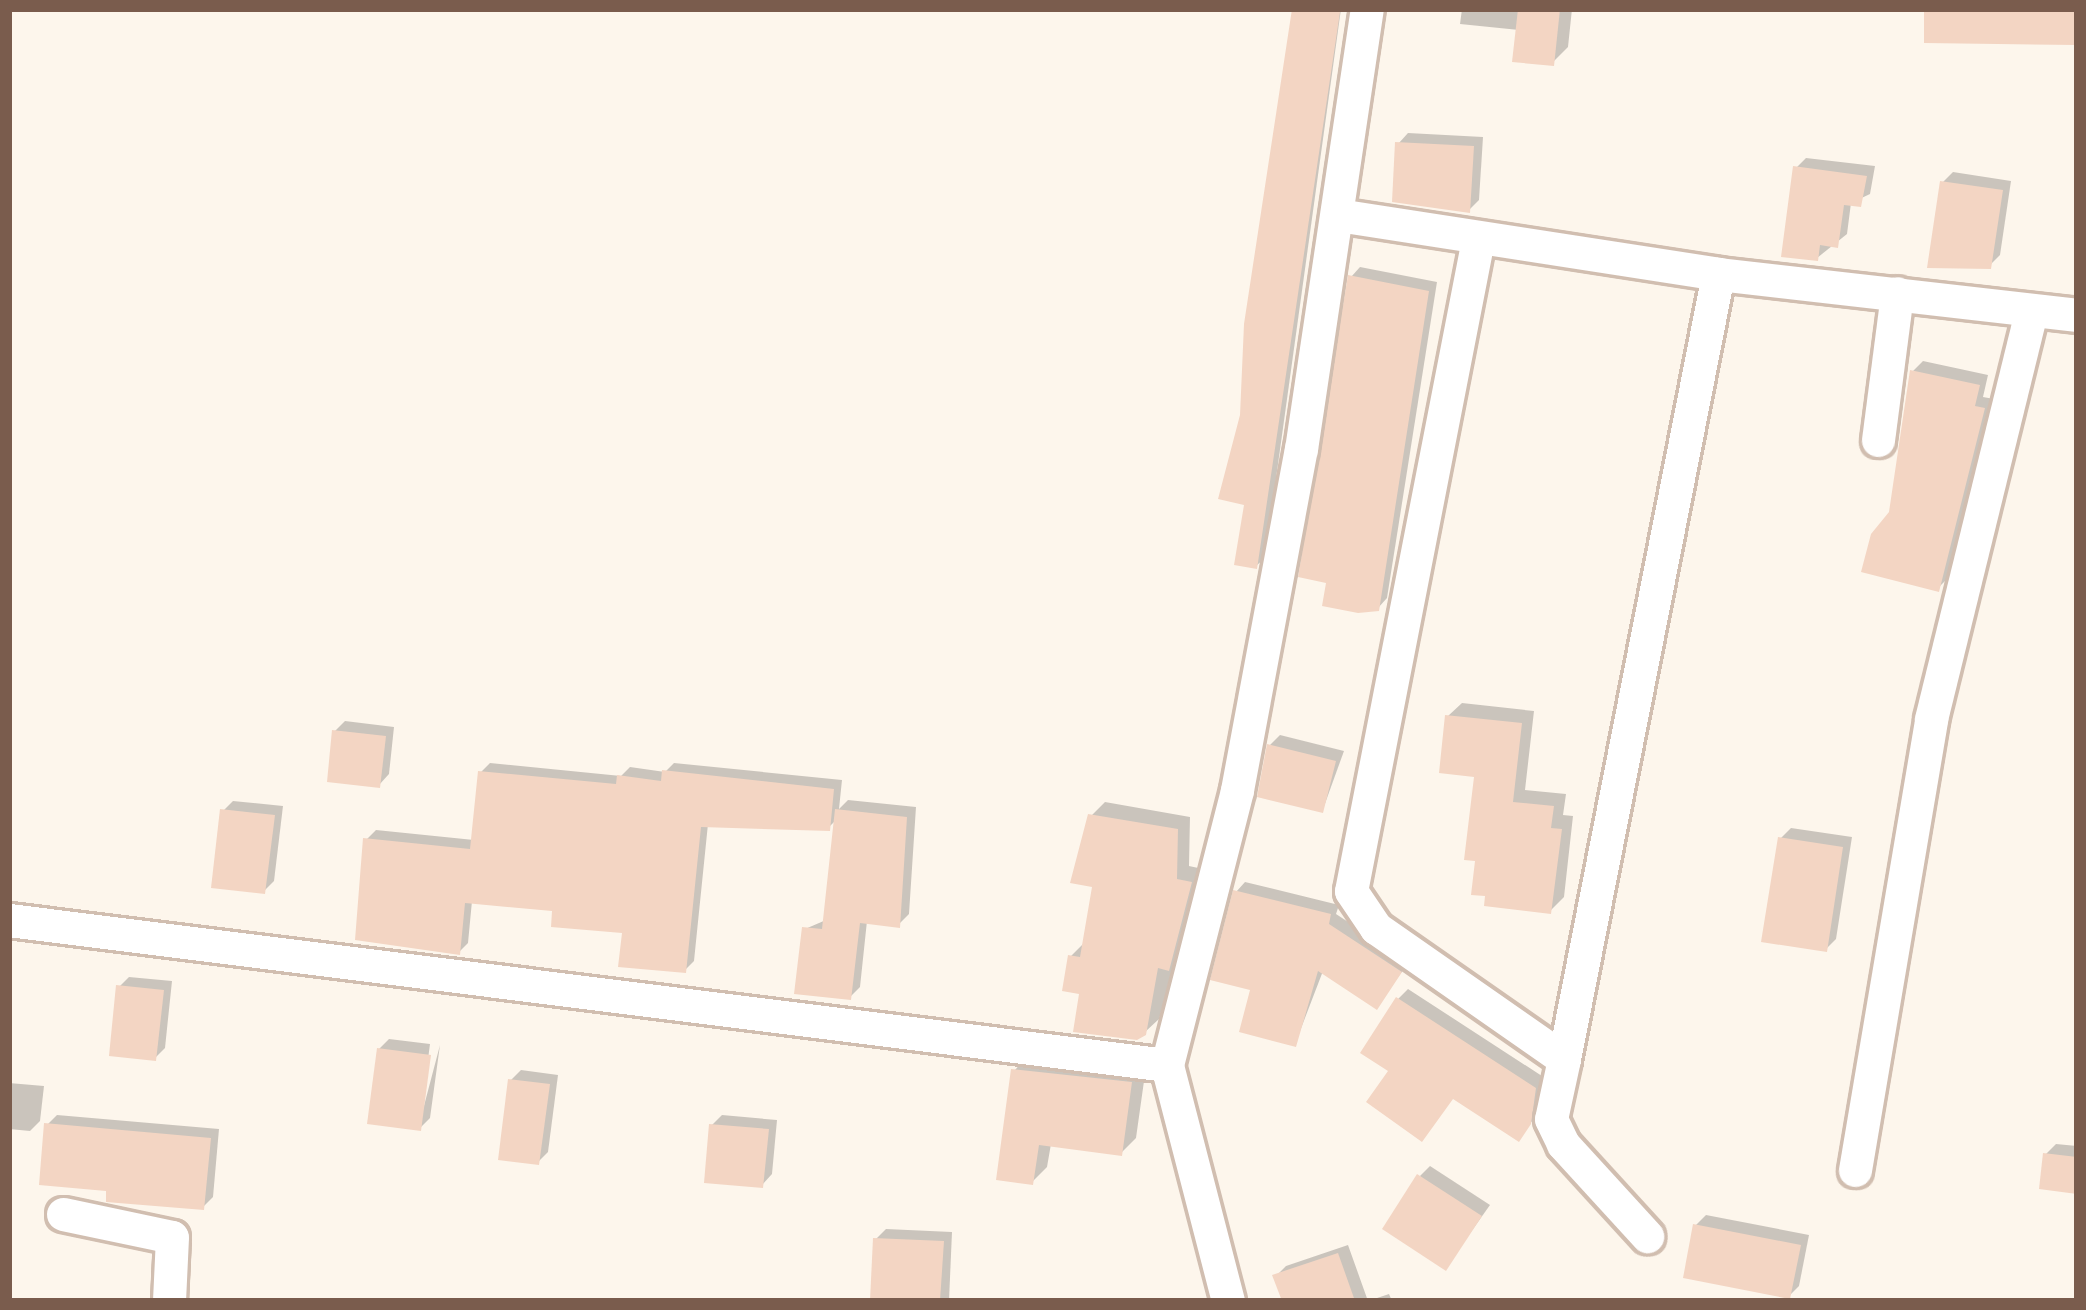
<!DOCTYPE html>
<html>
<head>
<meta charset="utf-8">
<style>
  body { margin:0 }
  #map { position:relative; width:2086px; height:1310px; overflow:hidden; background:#fdf6ec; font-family:Raleway,sans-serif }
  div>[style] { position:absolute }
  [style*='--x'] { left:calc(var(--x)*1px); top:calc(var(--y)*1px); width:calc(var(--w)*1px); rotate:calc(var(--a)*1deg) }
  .shadow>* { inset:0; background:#0003 }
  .building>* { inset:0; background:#f3d5c3 }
  .roads { filter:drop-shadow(3px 0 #d1beb0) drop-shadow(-3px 0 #d1beb0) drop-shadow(0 3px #d1beb0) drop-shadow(0 -3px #d1beb0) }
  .minor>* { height:33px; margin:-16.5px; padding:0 16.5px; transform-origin:16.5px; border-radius:16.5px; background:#fff }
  span { translate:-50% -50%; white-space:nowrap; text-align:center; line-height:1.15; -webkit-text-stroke:10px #fffaf3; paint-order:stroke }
  .frame { position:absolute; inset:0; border:12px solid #7a5c4d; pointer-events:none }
</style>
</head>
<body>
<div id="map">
  <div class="shadow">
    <i style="clip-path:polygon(1295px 9px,1341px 9px,1265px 558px,1256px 566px,1243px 415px,1247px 324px)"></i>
    <i style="clip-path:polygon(1462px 9px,1572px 9px,1568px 47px,1552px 63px,1519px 30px,1460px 24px)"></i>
    <i style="clip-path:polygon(1408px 133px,1483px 137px,1479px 200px,1469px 210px,1398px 144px)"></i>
    <i style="clip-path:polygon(1806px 158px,1875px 166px,1870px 194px,1851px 203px,1847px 234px,1817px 258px,1796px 168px)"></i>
    <i style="clip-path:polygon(1953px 172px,2011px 181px,2000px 255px,1990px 265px,1930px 265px,1943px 182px)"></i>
    <i style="clip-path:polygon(1360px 267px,1437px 282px,1387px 598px,1378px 608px,1351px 277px)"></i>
    <i style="clip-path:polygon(1923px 361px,1988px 375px,1983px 397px,1994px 399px,1948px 578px,1938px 588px,1891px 513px,1913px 371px)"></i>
    <i style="clip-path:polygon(1462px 703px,1534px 711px,1525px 790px,1566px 794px,1563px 815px,1573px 816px,1564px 897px,1550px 911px,1448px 716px)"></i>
    <i style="clip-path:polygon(345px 721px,394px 727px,389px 774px,379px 785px,335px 731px)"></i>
    <i style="clip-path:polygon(1280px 735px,1344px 751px,1323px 809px,1270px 745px)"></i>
    <i style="clip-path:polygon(490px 763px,621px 776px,630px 767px,665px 772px,674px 763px,842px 780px,839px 809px,848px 800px,916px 807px,909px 914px,899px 924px,867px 921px,860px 987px,850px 997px,805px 929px,826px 920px,837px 819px,828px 828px,708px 824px,694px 961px,685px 970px,625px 930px,556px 909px,472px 901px,468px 943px,459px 952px,366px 840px,376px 830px,474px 840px,480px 773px)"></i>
    <i style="clip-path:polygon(233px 801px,283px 806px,274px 881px,264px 891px,223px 811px)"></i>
    <i style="clip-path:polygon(1105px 802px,1190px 817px,1189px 866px,1203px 869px,1159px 1019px,1145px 1032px,1083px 991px,1071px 956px,1085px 942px,1095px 884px,1091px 816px)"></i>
    <i style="clip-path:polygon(1791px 828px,1852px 837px,1836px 939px,1826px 949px,1781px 838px)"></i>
    <i style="clip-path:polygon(1245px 882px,1339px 905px,1336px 914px,1409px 962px,1377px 1006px,1323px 971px,1295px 1044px,1254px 987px,1236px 892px)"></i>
    <i style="clip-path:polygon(129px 977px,172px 981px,165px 1048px,155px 1058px,119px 987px)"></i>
    <i style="clip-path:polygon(1408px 989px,1545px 1078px,1540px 1111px,1519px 1138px,1455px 1096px,1392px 1071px,1398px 999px)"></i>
    <i style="clip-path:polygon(389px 1039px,430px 1044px,420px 1121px,440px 1045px,430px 1118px,420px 1128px,379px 1049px)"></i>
    <i style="clip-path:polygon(1029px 1055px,1146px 1067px,1136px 1138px,1121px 1153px,1051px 1144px,1047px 1167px,1032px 1182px,1014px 1071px)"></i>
    <i style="clip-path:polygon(521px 1070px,558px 1075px,548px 1152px,538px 1162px,511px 1080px)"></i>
    <i style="clip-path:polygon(9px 1083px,44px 1086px,40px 1121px,30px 1131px,9px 1129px)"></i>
    <i style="clip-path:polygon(57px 1115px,219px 1129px,213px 1197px,203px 1207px,109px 1189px,47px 1125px)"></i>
    <i style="clip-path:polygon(722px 1115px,777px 1120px,772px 1174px,762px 1185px,712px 1125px)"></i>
    <i style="clip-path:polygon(2056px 1144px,2077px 1146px,2077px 1191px,2046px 1154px)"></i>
    <i style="clip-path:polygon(1430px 1166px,1490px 1205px,1446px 1267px,1420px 1176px)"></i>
    <i style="clip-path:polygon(1706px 1215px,1809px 1235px,1799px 1286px,1789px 1296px,1696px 1225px)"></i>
    <i style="clip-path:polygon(886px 1229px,952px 1232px,949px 1301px,873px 1301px,876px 1239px)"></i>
    <i style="clip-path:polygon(1348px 1245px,1368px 1301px,1389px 1294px,1392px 1301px,1285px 1301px,1276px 1276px,1286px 1266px)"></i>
  </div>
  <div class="building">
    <i style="clip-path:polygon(1292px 9px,1340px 12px,1257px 569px,1234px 565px,1244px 505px,1218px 499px,1240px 415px,1244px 324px)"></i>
    <i style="clip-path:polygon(1518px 9px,1560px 9px,1554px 66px,1512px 62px)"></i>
    <i style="clip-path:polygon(1924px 9px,2077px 9px,2077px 45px,1924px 43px)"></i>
    <i style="clip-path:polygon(1395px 142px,1474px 146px,1470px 213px,1392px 202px)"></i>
    <i style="clip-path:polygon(1793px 166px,1867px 176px,1861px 207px,1844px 205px,1838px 248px,1820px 245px,1818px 261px,1781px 257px)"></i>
    <i style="clip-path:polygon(1940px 181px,2003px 190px,1991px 269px,1927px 268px)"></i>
    <i style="clip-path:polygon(1348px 275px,1429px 291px,1379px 611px,1358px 613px,1322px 606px,1326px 583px,1298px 577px)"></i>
    <i style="clip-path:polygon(1910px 370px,1980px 385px,1975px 406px,1985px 408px,1939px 592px,1861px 572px,1871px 534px,1889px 512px)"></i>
    <i style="clip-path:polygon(1445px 715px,1522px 723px,1513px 802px,1554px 806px,1551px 828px,1562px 829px,1551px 914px,1484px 906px,1485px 896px,1471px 895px,1475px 861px,1464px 860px,1474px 777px,1439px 773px)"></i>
    <i style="clip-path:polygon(332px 730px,386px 736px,380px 788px,327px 782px)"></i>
    <i style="clip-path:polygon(1267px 744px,1336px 761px,1323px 813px,1257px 797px)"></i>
    <i style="clip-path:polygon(662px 770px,834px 789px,830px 831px,701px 827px,686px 973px,618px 967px,622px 933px,551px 927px,552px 911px,465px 903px,460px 955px,355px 940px,363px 838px,470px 849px,478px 771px,616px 784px,617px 775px,661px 781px)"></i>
    <i style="clip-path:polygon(220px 809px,275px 815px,265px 894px,211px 888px)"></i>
    <i style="clip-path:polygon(835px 809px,907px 817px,900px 928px,860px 923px,851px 1000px,794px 994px,802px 927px,822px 929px)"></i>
    <i style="clip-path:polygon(1088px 814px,1178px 829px,1177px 879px,1192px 882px,1169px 971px,1158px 968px,1146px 1035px,1137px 1040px,1073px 1032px,1079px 994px,1062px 991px,1068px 955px,1080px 957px,1092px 887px,1070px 883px)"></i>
    <i style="clip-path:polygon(1778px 837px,1843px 847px,1827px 952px,1761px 942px)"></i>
    <i style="clip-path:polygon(1233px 890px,1331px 914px,1329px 924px,1402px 972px,1377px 1010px,1318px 971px,1296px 1047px,1239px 1032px,1250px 990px,1210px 980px)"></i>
    <i style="clip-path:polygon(116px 985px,164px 990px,156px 1061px,109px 1056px)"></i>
    <i style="clip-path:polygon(1396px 997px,1536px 1088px,1531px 1124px,1519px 1142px,1453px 1099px,1422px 1142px,1366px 1102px,1388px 1071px,1360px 1053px)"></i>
    <i style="clip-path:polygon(377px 1048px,431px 1055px,421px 1131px,367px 1124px)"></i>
    <i style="clip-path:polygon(1011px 1069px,1132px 1082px,1122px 1156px,1039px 1145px,1033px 1185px,996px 1180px)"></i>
    <i style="clip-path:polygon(508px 1079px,550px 1084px,539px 1165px,498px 1160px)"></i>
    <i style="clip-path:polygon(44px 1123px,211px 1138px,204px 1210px,106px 1202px,106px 1191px,39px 1185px)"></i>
    <i style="clip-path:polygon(709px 1124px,769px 1129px,763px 1188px,704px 1183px)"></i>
    <i style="clip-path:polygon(2043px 1153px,2077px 1157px,2077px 1194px,2039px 1189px)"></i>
    <i style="clip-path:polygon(1417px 1174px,1482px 1216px,1446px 1271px,1382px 1229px)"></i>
    <i style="clip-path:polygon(1693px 1224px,1801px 1245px,1790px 1299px,1683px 1278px)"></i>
    <i style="clip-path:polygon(873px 1238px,944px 1241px,940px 1301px,870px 1301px)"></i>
    <i style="clip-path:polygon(1338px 1253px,1355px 1301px,1282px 1301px,1272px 1275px)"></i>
  </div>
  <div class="roads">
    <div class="minor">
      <i style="--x:1338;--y:215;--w:385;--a:8.8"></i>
      <i style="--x:1718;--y:274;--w:361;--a:6.5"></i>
      <i style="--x:1478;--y:239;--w:664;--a:101.02"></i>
      <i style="--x:1351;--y:891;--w:45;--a:56"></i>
      <i style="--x:1376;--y:928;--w:229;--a:34.9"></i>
      <i style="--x:1564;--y:1059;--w:61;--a:102.2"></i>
      <i style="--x:1551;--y:1119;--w:28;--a:64"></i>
      <i style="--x:1563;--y:1144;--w:125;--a:47.6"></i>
      <i style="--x:1878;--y:440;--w:148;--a:-82.6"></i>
      <i style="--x:9;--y:920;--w:1167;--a:7.14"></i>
      <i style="--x:1564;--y:1059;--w:800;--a:-78.9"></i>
      <i style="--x:1855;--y:1170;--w:457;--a:-80.4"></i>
      <i style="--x:1931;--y:719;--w:416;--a:-76.2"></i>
      <i style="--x:63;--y:1214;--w:111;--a:11.9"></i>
      <i style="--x:172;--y:1237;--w:64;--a:92.7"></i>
      <i style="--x:1228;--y:1301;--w:244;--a:-104.5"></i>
      <i style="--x:1167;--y:1065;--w:284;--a:-75.7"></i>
      <i style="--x:1237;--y:790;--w:347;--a:-79.4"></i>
      <i style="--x:1301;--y:449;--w:445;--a:-81.5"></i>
    </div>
  </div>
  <div class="frame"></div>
</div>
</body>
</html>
